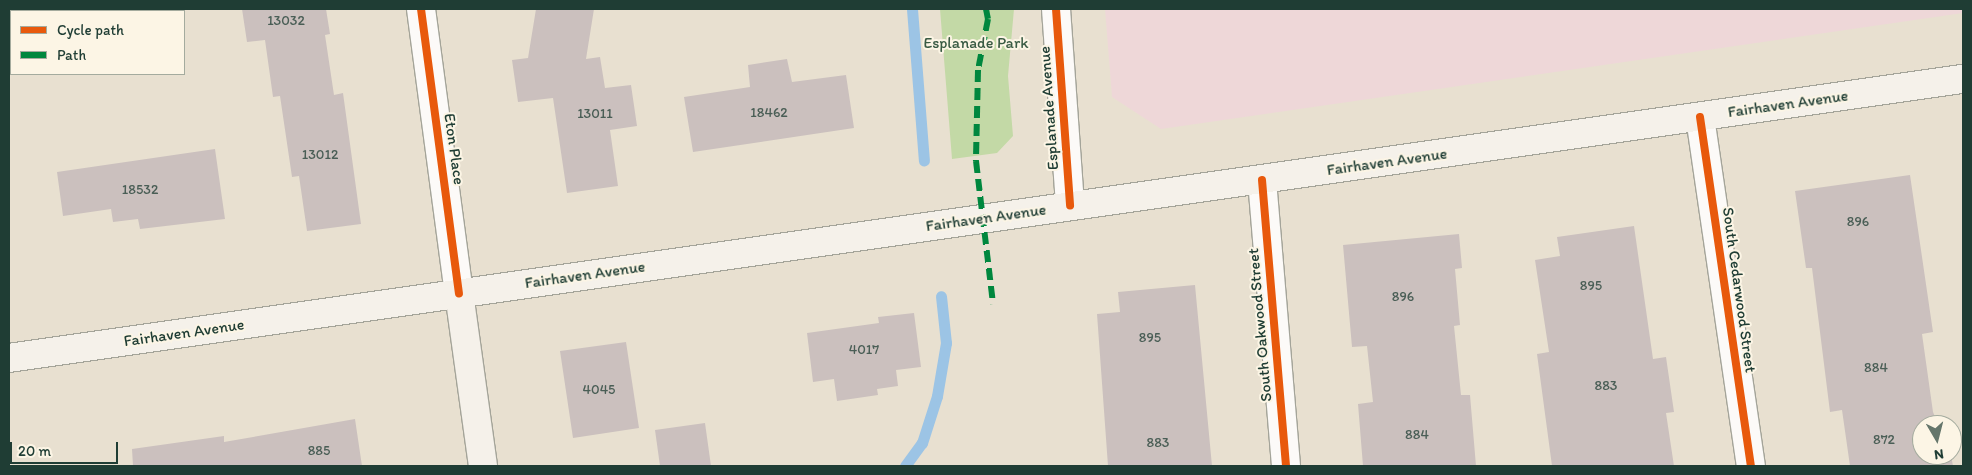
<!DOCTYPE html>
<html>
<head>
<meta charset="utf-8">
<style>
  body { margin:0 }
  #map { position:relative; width:1972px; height:475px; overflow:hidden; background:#e8e0d0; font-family:Itim,sans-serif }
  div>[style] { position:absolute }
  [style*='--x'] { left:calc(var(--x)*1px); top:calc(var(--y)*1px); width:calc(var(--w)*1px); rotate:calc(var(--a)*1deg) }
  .built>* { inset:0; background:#eed7d8 }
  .green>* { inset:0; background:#c3d9a6 }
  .stream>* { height:11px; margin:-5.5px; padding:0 5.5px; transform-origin:5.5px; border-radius:5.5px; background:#9cc4e5 }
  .building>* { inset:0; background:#cbc0be }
  .roads { filter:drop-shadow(1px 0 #a4a499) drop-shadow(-1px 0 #a4a499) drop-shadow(0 1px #a4a499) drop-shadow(0 -1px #a4a499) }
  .minor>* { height:28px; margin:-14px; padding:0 14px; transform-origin:14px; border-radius:14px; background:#fcfaf8 }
  .tertiary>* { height:28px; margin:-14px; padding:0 14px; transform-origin:14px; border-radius:14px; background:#fcfaf8 }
  .secondary>* { height:28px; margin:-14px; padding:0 14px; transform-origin:14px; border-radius:14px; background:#f5f1ea }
  .quiet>* { height:6px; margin-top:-3px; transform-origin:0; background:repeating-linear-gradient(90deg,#00873e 0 12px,transparent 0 18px) }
  .cycleway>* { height:8px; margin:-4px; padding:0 4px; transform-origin:4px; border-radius:4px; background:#e8590c }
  span { translate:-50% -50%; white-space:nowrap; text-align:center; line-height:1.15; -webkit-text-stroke:4px #fcf5e5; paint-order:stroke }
  .number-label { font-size:14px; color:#4a5e56 }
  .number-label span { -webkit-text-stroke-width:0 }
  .park-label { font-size:16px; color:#3a5b44 }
  .street-label { font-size:16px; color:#1f3d34 }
  .frame { position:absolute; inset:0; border:10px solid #1f3d34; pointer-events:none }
  .legend { position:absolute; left:10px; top:10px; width:175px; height:65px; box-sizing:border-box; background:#fcf5e5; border:1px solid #a4ab9e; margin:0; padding:6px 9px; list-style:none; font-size:15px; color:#1f3d34 }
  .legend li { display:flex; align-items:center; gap:10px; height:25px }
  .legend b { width:25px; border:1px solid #a4ab9e }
  .north { position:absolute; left:1912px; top:415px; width:50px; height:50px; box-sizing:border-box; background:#fcf5e5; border:1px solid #a4ab9e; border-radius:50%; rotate:172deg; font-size:14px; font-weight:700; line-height:20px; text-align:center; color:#1f3d34 }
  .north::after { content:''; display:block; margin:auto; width:18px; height:22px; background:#65766b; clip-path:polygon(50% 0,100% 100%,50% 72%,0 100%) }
  .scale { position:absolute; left:10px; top:442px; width:108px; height:22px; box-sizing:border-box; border:2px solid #1f3d34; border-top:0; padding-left:6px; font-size:15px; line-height:18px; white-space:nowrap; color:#1f3d34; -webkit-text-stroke:4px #fcf5e5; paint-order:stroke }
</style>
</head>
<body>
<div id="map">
  <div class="built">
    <i style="clip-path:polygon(1105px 9px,1963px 9px,1963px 13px,1161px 129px,1112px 97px)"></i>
  </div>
  <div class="green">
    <i style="clip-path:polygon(940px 9px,1014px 9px,1008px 76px,1013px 136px,997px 153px,952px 159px)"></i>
  </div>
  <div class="stream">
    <i style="--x:912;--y:9;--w:152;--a:85.5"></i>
    <i style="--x:905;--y:466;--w:29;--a:-54"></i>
    <i style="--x:922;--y:443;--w:49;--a:-72.3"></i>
    <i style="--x:937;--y:396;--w:54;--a:-80.4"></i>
    <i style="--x:946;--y:343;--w:47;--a:-96.1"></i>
  </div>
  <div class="building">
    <i style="clip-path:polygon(242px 9px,326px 9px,330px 34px,325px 35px,334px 95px,343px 93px,361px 224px,307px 231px,299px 176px,292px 177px,280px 96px,273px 97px,265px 40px,247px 42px)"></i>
    <i style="clip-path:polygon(536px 9px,594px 9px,586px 59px,600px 57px,605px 88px,631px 85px,637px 126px,610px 130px,618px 186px,567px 193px,553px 98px,518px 102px,512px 60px,528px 58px)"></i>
    <i style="clip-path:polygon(787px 59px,792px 82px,846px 75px,854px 128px,693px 152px,684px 97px,750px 87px,748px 65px)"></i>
    <i style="clip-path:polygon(215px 149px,225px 219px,140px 229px,138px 219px,113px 222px,111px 209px,63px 216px,57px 172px)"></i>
    <i style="clip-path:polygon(1910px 175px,1933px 332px,1922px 334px,1933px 412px,1936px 419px,1946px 418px,1947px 425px,1922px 425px,1922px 455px,1951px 455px,1953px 466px,1850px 466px,1842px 410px,1830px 412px,1812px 268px,1806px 268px,1795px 191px)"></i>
    <i style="clip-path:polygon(1634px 226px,1653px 359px,1666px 357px,1674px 412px,1666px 413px,1674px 466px,1552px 466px,1537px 354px,1549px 352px,1535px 260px,1560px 256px,1557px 237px)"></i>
    <i style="clip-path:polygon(1459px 234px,1462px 268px,1455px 269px,1460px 325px,1454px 326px,1461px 395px,1470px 395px,1476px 466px,1363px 466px,1358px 404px,1373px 402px,1367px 346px,1352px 347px,1343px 245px)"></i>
    <i style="clip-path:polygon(1195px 285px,1212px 466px,1108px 466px,1097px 314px,1120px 312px,1118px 292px)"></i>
    <i style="clip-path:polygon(914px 313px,921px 367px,896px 370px,898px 386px,877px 389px,878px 395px,837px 401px,834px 379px,813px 382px,807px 333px,879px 323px,878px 317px)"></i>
    <i style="clip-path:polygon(626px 342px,639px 428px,573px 438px,560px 351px)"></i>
    <i style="clip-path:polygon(355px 419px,362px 466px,133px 466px,132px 449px,224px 436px,224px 442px)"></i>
    <i style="clip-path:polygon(705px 423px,711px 466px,660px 466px,655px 430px)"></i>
  </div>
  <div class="roads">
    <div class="minor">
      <i style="--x:421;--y:9;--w:287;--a:82.4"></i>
      <i style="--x:1700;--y:117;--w:353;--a:81.7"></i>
      <i style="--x:1262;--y:180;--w:287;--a:85.2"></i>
    </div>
    <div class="tertiary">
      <i style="--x:1056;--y:9;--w:197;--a:85.9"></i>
    </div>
    <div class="secondary">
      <i style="--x:459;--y:293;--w:175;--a:82.1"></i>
      <i style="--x:9;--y:358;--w:1974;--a:-8.13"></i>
    </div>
  </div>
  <div class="quiet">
    <i style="--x:986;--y:9;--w:10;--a:79"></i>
    <i style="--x:988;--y:19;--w:52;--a:101.1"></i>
    <i style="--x:978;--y:70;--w:91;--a:91.3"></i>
    <i style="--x:976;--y:161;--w:144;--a:83.2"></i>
  </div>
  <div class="cycleway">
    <i style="--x:421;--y:9;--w:287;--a:82.4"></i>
    <i style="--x:1056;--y:9;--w:197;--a:85.9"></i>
    <i style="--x:1700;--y:117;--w:353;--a:81.7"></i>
    <i style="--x:1262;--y:180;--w:287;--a:85.2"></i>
  </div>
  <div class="number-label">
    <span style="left:286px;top:21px">13032</span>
    <span style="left:769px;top:113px">18462</span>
    <span style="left:595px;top:114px">13011</span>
    <span style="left:320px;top:155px">13012</span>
    <span style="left:140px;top:190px">18532</span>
    <span style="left:1858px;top:222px">896</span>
    <span style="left:1591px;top:286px">895</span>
    <span style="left:1403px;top:297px">896</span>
    <span style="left:1150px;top:338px">895</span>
    <span style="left:864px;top:350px">4017</span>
    <span style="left:1876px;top:368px">884</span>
    <span style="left:1606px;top:386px">883</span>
    <span style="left:599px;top:390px">4045</span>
    <span style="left:1417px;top:435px">884</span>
    <span style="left:1884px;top:440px">872</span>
    <span style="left:1158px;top:443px">883</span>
    <span style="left:319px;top:451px">885</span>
  </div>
  <div class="park-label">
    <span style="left:976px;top:43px">Esplanade Park</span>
  </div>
  <div class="street-label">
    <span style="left:1788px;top:104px;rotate:-8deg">Fairhaven Avenue</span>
    <span style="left:1049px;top:108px;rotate:-94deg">Esplanade Avenue</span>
    <span style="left:454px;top:149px;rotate:82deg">Eton Place</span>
    <span style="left:1387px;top:162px;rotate:-8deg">Fairhaven Avenue</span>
    <span style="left:986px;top:218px;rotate:-8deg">Fairhaven Avenue</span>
    <span style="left:585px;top:275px;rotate:-8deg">Fairhaven Avenue</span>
    <span style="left:1739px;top:290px;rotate:82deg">South Cedarwood Street</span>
    <span style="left:1260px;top:325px;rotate:-95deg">South Oakwood Street</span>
    <span style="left:184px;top:333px;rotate:-8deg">Fairhaven Avenue</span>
  </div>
  <div class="frame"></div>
  <ul class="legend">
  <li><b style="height:6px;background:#e8590c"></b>Cycle path</li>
  <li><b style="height:6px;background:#00873e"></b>Path</li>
  </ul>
  <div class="north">N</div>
  <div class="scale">20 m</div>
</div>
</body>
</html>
